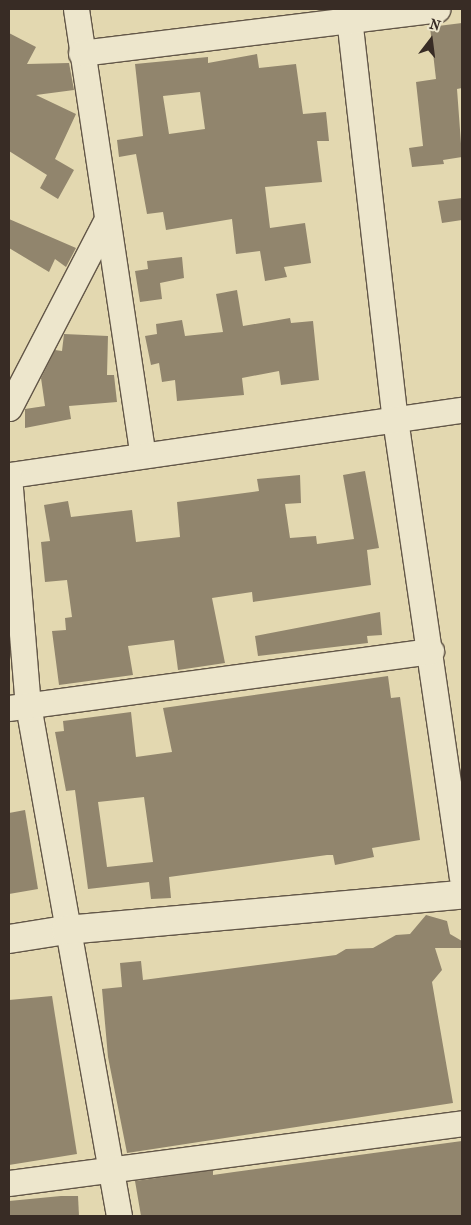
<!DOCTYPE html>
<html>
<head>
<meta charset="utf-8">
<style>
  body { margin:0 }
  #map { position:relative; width:471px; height:1225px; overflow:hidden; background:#e3d8b0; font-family:"IM FELL French Canon",serif }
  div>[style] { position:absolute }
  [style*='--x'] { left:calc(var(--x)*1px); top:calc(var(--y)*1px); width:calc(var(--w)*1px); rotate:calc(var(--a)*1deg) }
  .building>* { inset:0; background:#91856d }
  .roads { filter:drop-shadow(1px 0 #635748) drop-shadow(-1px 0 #635748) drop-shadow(0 1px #635748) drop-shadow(0 -1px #635748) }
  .street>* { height:25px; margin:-12.5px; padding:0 12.5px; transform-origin:12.5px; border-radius:12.5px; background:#ede6cc }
  .secondary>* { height:28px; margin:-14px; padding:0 14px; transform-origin:14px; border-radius:14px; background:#ede6cc }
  span { translate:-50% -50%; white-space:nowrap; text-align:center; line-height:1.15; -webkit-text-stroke:4px #ede6cc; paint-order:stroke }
  .frame { position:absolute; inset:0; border:10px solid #382c25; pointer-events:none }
  .north { position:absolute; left:406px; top:15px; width:50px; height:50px; -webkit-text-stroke:4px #ede6cc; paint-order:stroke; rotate:15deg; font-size:14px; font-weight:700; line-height:20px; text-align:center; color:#382c25 }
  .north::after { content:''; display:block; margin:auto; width:18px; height:22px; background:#382c25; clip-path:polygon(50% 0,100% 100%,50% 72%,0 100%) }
</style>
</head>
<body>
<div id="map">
  <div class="building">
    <i style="clip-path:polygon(462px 23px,462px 88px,457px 89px,462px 157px,443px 160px,444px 164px,412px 167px,409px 148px,423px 146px,416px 82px,436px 79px,430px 27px)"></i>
    <i style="clip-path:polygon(9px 33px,36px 47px,27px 64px,69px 63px,74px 90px,36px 95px,76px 114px,55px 159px,74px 170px,58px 199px,40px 188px,47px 175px,9px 151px)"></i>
    <i style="clip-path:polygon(evenodd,257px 54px,259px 68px,296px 64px,303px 114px,326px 112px,329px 141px,317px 141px,322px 182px,265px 187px,270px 228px,305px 223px,311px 263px,284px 267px,287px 277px,265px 281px,260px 251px,236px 254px,232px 219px,166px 230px,163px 212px,147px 214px,136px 154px,119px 157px,117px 140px,143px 136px,135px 64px,208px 57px,208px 63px,257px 54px,200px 92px,205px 129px,169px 134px,163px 96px,200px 92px)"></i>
    <i style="clip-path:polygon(462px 198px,462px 220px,442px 223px,438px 201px)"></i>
    <i style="clip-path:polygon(9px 219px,76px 248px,66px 267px,55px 259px,49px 272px,9px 248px)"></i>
    <i style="clip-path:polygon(182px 257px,184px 278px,160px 283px,162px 299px,140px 302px,135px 271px,148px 269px,147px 261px)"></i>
    <i style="clip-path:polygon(237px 290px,243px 326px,290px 318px,291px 323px,313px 321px,319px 380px,281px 385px,279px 371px,242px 378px,244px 395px,177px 401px,175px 380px,162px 382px,159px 363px,151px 365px,145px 336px,157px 334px,156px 324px,182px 320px,185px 336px,223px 332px,216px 294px)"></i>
    <i style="clip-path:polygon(64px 334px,108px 336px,107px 375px,114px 375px,117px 402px,69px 406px,71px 419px,25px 428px,25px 409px,45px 406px,41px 378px,55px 350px,62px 351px)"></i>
    <i style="clip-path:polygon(365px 471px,379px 548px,367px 550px,371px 585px,253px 602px,252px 592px,212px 598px,225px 663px,178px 670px,174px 640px,128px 646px,133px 675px,59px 685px,52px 631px,66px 630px,65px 618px,72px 617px,67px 580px,45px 582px,41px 542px,50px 541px,44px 505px,68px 501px,71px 517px,132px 510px,136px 542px,180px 537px,177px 502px,259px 491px,257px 479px,300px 475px,301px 503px,285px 504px,290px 538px,316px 536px,317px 544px,354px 539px,343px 475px)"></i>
    <i style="clip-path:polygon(380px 612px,382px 635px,367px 636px,368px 643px,258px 656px,255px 636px)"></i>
    <i style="clip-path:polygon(evenodd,388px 676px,391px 698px,400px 697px,420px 840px,372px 848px,374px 857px,335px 865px,333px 855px,327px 855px,169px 877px,171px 898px,151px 899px,149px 882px,88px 889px,75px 790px,66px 791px,55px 732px,64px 731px,63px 721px,131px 712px,136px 757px,172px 752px,163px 708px,388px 676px,144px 797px,153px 862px,107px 867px,98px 802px,144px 797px)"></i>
    <i style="clip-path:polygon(25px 810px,38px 889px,9px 894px,9px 813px)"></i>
    <i style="clip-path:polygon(426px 915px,447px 921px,450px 934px,462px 941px,462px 948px,435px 948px,442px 970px,432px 982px,453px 1103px,127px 1153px,108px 1057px,102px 989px,122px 987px,120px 963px,141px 961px,143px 980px,336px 955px,346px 949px,373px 948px,396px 935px,410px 934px)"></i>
    <i style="clip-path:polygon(52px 996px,77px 1154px,9px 1165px,9px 1000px)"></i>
    <i style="clip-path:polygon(462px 1141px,462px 1216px,141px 1216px,135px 1181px,213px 1170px,213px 1175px,234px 1172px)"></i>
    <i style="clip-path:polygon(61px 1196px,78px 1196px,79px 1216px,9px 1216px,9px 1201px)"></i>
  </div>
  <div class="roads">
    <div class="street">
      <i style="--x:76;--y:9;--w:449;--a:81.5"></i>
      <i style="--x:348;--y:9;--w:413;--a:83.5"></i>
      <i style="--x:395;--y:419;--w:463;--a:81.7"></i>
      <i style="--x:81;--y:53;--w:359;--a:-7"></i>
      <i style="--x:9;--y:408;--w:211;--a:-62.6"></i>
      <i style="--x:9;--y:475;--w:458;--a:-8.2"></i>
      <i style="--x:9;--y:476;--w:230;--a:85.3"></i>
      <i style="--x:28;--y:705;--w:519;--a:79.9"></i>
      <i style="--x:9;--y:708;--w:426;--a:-7.7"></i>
      <i style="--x:9;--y:1183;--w:457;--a:-7.5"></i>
    </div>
    <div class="secondary">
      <i style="--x:9;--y:939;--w:58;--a:-9"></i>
      <i style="--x:66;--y:930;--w:398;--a:-5.1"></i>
    </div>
  </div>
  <div class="frame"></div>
  <div class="north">N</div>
</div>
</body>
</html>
